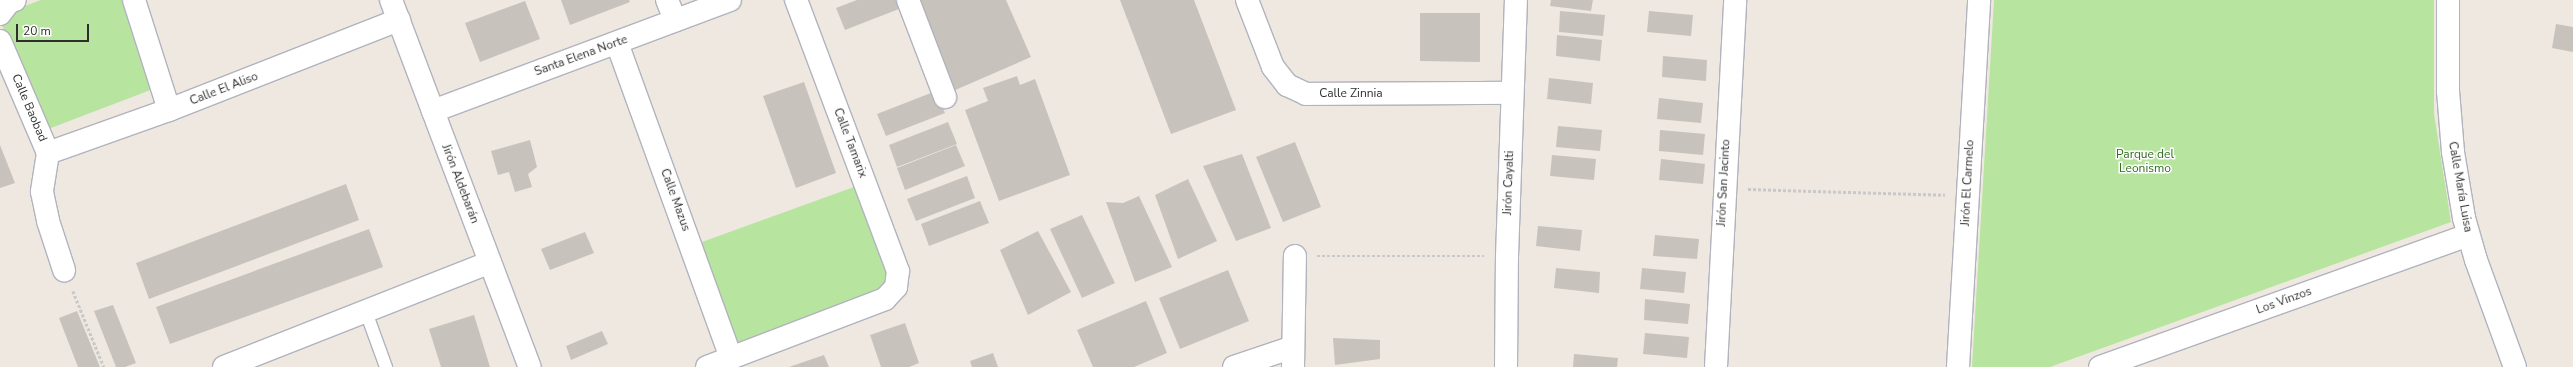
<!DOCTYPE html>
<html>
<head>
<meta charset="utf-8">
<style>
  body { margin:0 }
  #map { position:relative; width:2573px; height:367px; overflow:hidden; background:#eee8e1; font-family:"Nunito Sans",sans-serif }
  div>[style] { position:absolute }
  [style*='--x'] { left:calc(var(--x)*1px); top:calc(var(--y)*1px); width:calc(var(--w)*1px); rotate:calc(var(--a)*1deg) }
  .green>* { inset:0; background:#b7e49e }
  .building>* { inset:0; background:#c7c3bc }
  .path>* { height:2.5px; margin-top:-1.25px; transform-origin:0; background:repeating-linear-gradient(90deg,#c9c9c9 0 3px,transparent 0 5px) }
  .roads { filter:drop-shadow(1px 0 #b1b3bd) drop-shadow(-1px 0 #b1b3bd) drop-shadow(0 1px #b1b3bd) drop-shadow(0 -1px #b1b3bd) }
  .service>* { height:12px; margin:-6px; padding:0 6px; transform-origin:6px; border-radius:6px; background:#fff }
  .minor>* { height:22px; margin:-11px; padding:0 11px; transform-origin:11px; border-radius:11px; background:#fff }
  .tertiary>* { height:22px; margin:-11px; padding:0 11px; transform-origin:11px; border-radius:11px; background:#fff }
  span { translate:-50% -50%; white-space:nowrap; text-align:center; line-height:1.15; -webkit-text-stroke:3px #fff; paint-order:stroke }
  .street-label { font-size:12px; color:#2e2e2e }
  .park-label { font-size:12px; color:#2e6c1c }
  .scale { position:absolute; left:16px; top:24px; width:73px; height:18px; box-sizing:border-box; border:2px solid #2e2e2e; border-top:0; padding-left:5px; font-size:12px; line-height:14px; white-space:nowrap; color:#2e2e2e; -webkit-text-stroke:3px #fff; paint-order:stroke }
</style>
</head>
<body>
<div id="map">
  <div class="green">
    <i style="clip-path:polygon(41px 0,128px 0,161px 86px,43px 131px,0 20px,0 15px)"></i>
    <i style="clip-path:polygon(1994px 0,2434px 0,2434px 114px,2451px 222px,2050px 367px,1972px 367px)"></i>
    <i style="clip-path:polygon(865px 183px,896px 287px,731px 358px,691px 246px)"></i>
  </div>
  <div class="building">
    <i style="clip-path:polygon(561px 0,629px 0,630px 2px,570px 25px)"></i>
    <i style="clip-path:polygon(857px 0,902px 0,904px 7px,845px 30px,836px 8px)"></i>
    <i style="clip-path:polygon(913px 0,1006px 0,1031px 57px,953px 91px)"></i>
    <i style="clip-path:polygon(1120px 0,1194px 0,1236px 110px,1171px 134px)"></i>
    <i style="clip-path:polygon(1551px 0,1593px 0,1591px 11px,1550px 6px)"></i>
    <i style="clip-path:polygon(525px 1px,540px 39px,480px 62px,465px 23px)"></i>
    <i style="clip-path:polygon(1560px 11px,1605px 15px,1603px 36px,1559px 32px)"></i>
    <i style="clip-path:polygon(1649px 11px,1693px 15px,1691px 36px,1647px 32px)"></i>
    <i style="clip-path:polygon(1420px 13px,1480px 13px,1480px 62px,1420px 61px)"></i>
    <i style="clip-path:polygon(2556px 24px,2573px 27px,2573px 52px,2552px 48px)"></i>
    <i style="clip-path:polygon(1557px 35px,1602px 40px,1600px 61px,1556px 56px)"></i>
    <i style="clip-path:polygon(1663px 56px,1707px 60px,1706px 81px,1662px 77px)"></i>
    <i style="clip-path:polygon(1017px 76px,1020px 85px,1035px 79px,1070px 175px,999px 201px,965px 110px,988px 101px,983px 88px)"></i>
    <i style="clip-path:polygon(1549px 78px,1593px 83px,1591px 104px,1547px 99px)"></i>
    <i style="clip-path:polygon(804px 82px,836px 173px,796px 188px,763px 96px)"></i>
    <i style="clip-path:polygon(936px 91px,945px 113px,886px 136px,877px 114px)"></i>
    <i style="clip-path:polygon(1659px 98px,1703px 103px,1701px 123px,1657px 119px)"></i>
    <i style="clip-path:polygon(948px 122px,957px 144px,897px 167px,889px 145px)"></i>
    <i style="clip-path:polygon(1558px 126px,1602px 130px,1600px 151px,1556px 147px)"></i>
    <i style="clip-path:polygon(1660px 130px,1705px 134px,1703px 155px,1659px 151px)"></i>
    <i style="clip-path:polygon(530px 140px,537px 167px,528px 174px,532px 187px,515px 192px,509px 172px,498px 175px,491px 151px)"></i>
    <i style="clip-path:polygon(1295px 142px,1321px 207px,1283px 222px,1256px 157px)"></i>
    <i style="clip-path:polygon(0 145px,15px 183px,0 188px)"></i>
    <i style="clip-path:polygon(956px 145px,965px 166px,905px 190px,897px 168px)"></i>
    <i style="clip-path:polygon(1242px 154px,1271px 228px,1236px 241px,1203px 166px)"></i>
    <i style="clip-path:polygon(1552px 155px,1596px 159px,1594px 180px,1550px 176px)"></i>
    <i style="clip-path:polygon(1661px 159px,1705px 164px,1703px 184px,1659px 180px)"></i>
    <i style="clip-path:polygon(967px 176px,975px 198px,916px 221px,907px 199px)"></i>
    <i style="clip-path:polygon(1188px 179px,1217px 241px,1178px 259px,1155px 195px)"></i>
    <i style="clip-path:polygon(346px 184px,359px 220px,149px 299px,136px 263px)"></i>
    <i style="clip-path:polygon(1139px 196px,1172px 267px,1135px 282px,1106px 202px,1123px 203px)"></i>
    <i style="clip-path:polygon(980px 201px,989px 223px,929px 246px,921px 224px)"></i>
    <i style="clip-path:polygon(1082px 215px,1115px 283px,1082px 298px,1050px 229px)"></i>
    <i style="clip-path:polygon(1538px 226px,1582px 230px,1580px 251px,1536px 246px)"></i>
    <i style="clip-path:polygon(369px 229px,383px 267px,170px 344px,156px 307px)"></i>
    <i style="clip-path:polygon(1038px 231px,1071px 292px,1028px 315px,1000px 250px)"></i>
    <i style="clip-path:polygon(585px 232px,594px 253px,550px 270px,541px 249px)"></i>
    <i style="clip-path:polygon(1655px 235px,1699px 239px,1697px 259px,1653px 256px)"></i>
    <i style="clip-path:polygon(1556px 268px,1600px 272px,1599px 293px,1554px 288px)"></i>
    <i style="clip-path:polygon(1642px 268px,1686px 272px,1684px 293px,1640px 289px)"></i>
    <i style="clip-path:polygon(1228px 270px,1249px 321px,1180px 349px,1159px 298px)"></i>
    <i style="clip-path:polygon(1645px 299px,1690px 304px,1688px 324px,1644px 320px)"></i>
    <i style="clip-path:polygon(1146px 301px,1167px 353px,1134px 367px,1093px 367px,1077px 330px)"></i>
    <i style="clip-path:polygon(113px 305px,136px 363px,125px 367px,116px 367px,94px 311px)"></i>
    <i style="clip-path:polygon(77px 311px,100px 367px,78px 367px,59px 318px)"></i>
    <i style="clip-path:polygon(474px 315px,490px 367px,441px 367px,429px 329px)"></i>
    <i style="clip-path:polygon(905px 323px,919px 363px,909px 367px,881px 367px,870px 335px)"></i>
    <i style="clip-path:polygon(602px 331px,608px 344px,571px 360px,566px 346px)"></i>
    <i style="clip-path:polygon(1645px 333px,1689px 337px,1687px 358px,1643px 354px)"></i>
    <i style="clip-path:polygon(1333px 338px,1380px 340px,1380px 359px,1335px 365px)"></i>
    <i style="clip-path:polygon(993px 353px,998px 367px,972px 367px,970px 361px)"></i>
    <i style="clip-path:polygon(1574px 354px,1618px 358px,1617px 367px,1573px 367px)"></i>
    <i style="clip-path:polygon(824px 355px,829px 367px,789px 367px)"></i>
  </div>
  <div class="path">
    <i style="--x:1748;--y:189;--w:197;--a:1.7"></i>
    <i style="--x:1317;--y:256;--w:167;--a:0"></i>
    <i style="--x:73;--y:291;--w:82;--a:67.8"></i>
  </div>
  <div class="roads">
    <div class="service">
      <i style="--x:366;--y:312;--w:59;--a:70"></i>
    </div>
    <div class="minor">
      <i style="--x:134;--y:0;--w:115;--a:72.3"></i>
      <i style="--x:667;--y:0;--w:22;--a:68"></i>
      <i style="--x:908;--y:0;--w:104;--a:69.1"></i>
      <i style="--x:1247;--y:0;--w:72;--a:68.8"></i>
      <i style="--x:1273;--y:67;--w:23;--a:52"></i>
      <i style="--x:1287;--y:85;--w:21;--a:25"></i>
      <i style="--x:1306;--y:94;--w:205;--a:-0.3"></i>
      <i style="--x:2448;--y:0;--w:91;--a:90"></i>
      <i style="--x:2448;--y:91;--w:61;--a:85.3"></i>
      <i style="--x:2453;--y:152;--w:67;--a:80.5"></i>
      <i style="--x:2464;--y:218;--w:44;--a:74.1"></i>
      <i style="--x:2476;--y:260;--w:114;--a:70"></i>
      <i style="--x:0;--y:14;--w:15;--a:-53"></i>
      <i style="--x:9;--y:2;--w:6;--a:-18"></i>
      <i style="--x:0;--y:41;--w:122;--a:66.8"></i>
      <i style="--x:48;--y:153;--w:39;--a:99"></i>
      <i style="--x:42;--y:192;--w:30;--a:78"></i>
      <i style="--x:48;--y:221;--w:52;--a:71.9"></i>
      <i style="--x:617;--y:43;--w:335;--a:70.1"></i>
      <i style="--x:433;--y:111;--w:317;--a:-20.5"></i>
      <i style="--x:48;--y:153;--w:128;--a:-19.6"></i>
      <i style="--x:169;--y:110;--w:247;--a:-21.4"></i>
      <i style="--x:224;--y:367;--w:286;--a:-21.5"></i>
      <i style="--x:707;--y:367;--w:191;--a:-20.9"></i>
      <i style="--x:885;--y:299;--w:16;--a:-47"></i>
      <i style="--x:896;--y:287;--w:16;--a:-83"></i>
      <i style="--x:898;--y:271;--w:290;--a:-110.6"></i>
      <i style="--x:1234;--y:367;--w:62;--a:-18.7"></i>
      <i style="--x:1293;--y:367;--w:111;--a:-89"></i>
      <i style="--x:1716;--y:367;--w:367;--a:-87"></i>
      <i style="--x:1958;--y:367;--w:368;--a:-86.7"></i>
      <i style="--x:2100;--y:367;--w:391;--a:-19.7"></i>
    </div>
    <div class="tertiary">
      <i style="--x:391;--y:0;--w:392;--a:69.3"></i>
      <i style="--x:1506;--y:367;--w:111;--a:-89.5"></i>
      <i style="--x:1507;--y:256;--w:256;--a:-88"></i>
    </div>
  </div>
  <div class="street-label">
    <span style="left:581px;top:56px;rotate:-20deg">Santa Elena Norte</span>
    <span style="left:224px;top:89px;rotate:-21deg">Calle El Aliso</span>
    <span style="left:1351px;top:94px">Calle Zinnia</span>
    <span style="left:29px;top:108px;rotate:67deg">Calle Baobad</span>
    <span style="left:850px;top:143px;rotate:69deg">Calle Tamarix</span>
    <span style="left:1509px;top:183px;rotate:-88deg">Jirón Cayalti</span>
    <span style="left:1724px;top:183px;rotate:-87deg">Jirón San Jacinto</span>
    <span style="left:1968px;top:183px;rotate:-87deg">Jirón El Carmelo</span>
    <span style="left:460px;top:184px;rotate:69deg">Jirón Aldebarán</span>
    <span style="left:2460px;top:187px;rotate:80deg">Calle María Luisa</span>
    <span style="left:675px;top:200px;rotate:70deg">Calle Mazus</span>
    <span style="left:2284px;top:301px;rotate:-20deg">Los Vinzos</span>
  </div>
  <div class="park-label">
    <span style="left:2145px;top:162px">Parque del<br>Leonismo</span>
  </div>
  <div class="scale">20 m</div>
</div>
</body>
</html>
